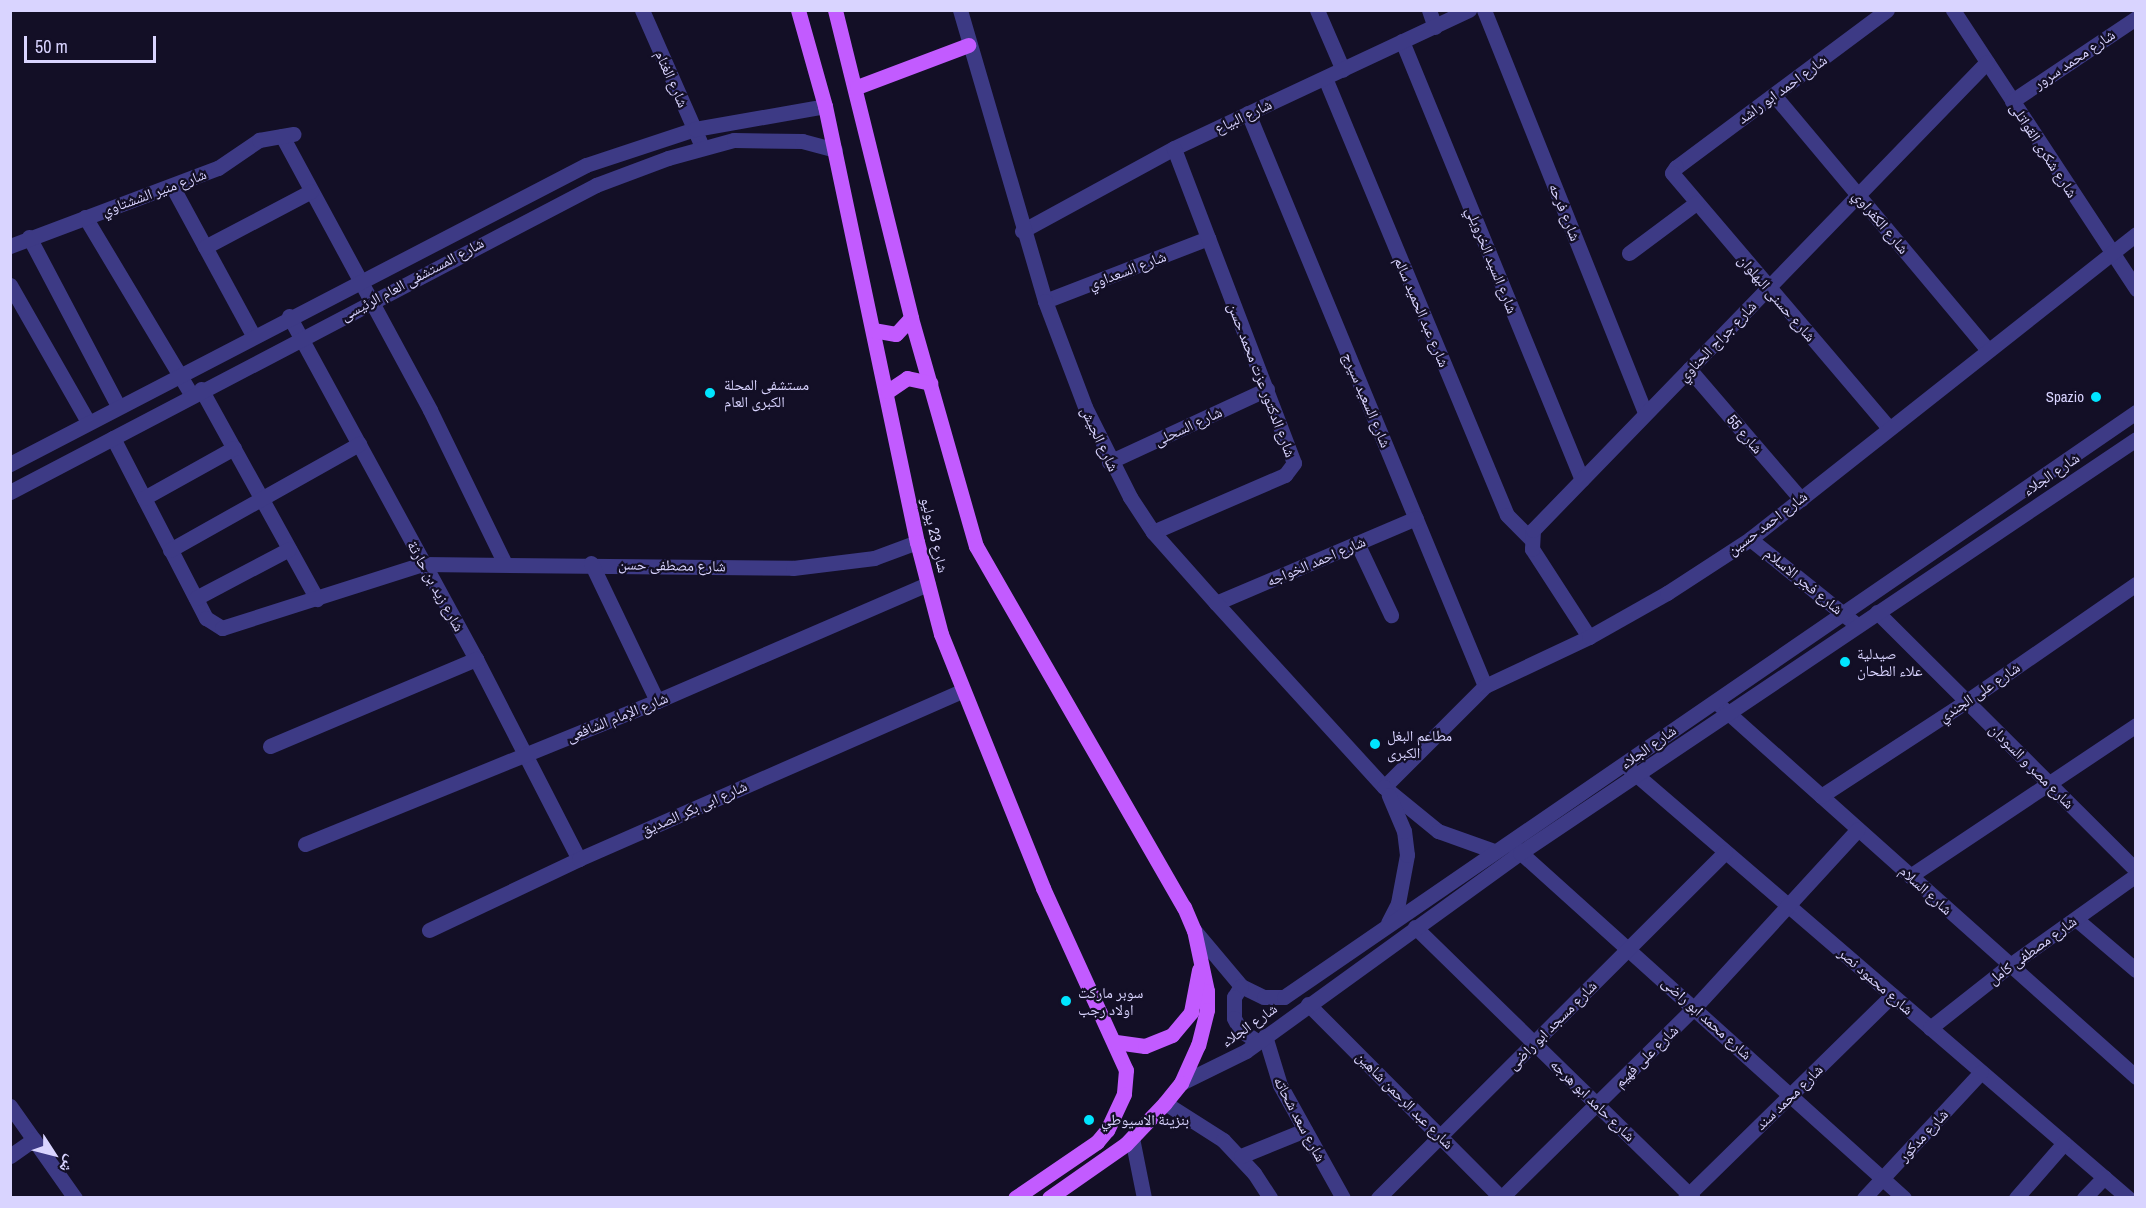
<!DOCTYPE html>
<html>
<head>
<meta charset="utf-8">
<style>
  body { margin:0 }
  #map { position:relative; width:2146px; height:1208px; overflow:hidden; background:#130f26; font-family:"Archivo Narrow","Noto Naskh Arabic",sans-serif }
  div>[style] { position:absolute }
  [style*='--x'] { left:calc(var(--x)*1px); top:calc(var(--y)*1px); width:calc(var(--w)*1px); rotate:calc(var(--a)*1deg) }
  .minor>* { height:15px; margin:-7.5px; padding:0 7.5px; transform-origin:7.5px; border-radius:7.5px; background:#3d3a85 }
  .tertiary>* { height:15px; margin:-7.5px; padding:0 7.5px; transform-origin:7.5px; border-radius:7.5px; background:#3d3a85 }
  .primary>* { height:15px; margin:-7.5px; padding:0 7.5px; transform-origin:7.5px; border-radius:7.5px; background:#c25bff }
  .dots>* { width:16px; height:16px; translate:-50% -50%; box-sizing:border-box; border:3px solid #130f26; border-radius:50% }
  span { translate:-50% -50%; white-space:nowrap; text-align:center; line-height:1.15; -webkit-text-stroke:4.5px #130f26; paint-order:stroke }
  .street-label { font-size:15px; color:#d9d4ff }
  .poi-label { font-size:15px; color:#d9d4ff }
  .left { translate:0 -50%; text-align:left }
  .right { translate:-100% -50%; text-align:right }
  .frame { position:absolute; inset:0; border:12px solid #d9d4ff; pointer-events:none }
  .north { position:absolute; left:24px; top:1124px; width:60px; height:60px; -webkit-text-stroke:4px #130f26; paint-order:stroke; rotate:126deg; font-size:16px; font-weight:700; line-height:24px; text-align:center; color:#d9d4ff }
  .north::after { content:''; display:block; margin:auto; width:21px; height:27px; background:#d9d4ff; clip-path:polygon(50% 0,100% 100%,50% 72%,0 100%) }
  .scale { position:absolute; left:24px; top:36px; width:132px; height:27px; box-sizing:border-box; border:3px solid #d9d4ff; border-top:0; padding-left:8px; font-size:18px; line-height:21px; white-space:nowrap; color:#d9d4ff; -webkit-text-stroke:4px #130f26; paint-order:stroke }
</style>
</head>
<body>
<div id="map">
  <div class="minor">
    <i style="--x:642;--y:10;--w:150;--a:66.3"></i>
    <i style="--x:1317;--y:10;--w:65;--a:66.6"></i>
    <i style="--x:1429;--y:10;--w:18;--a:71"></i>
    <i style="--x:1484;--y:10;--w:434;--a:68.2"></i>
    <i style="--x:1887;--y:10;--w:263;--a:143.3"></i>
    <i style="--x:1676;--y:167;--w:7;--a:124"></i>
    <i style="--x:1672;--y:173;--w:333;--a:49.6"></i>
    <i style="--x:1953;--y:10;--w:334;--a:56.7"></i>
    <i style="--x:1402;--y:41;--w:474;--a:67.7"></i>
    <i style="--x:1325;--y:78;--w:473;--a:67.4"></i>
    <i style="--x:1507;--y:515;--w:33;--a:45"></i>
    <i style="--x:1774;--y:95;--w:333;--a:50"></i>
    <i style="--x:2012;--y:101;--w:149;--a:-33.8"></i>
    <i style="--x:1248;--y:113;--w:620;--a:67.53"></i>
    <i style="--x:282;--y:136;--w:311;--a:61.6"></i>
    <i style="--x:430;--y:410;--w:171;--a:64"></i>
    <i style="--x:172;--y:186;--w:170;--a:61.5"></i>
    <i style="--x:85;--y:217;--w:206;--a:59.1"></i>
    <i style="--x:1022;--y:231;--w:173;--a:-28.6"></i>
    <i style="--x:1174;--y:148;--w:326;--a:-25.1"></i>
    <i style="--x:29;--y:237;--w:191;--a:62.2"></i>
    <i style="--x:10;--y:246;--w:222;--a:-20.6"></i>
    <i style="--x:218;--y:168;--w:50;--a:-34.3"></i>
    <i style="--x:259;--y:140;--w:35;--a:-10"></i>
    <i style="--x:205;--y:247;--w:120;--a:-27.8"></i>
    <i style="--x:1629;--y:253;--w:84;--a:-36.7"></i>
    <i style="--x:10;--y:285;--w:158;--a:60.3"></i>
    <i style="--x:1045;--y:301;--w:175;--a:-21.1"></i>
    <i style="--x:289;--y:316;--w:391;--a:61.4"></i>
    <i style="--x:476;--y:659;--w:225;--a:62.8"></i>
    <i style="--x:1689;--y:369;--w:172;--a:49.3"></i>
    <i style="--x:201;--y:389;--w:240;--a:61.1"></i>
    <i style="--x:113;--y:438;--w:203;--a:62.7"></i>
    <i style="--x:206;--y:618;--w:19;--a:32"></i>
    <i style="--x:222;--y:628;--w:211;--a:-17.7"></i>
    <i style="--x:423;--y:564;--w:370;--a:0.6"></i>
    <i style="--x:793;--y:568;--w:82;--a:-7"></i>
    <i style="--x:874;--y:558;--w:46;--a:-20.4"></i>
    <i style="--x:1109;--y:462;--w:174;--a:-24.8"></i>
    <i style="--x:144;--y:498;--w:103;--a:-29.1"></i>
    <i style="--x:1153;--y:532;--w:144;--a:-23.4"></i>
    <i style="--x:1285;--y:475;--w:15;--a:-53"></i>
    <i style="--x:1294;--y:463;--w:337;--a:-110.9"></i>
    <i style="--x:1750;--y:539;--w:137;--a:38.8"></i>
    <i style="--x:1357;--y:543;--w:80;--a:64.7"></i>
    <i style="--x:170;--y:550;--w:217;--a:-29.3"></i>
    <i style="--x:591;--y:563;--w:153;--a:64.4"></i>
    <i style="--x:196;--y:598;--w:105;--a:-27.8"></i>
    <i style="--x:1216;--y:603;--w:217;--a:-23"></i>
    <i style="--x:1877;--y:612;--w:366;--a:44.9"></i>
    <i style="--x:1589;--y:637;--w:105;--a:-122.9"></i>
    <i style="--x:1532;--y:549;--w:19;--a:-87"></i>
    <i style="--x:1533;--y:530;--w:652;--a:-45.87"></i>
    <i style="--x:1716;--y:702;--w:563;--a:41.76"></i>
    <i style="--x:270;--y:746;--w:224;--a:-22.9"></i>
    <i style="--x:1625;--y:765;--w:664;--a:40.72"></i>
    <i style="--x:1384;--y:787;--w:143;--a:-45"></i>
    <i style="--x:1485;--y:686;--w:115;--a:-25.2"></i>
    <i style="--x:1589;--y:637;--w:90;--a:-29.4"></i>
    <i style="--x:1667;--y:593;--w:99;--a:-33"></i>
    <i style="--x:1750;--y:539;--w:492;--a:-38.3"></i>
    <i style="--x:1821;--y:796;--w:174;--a:-33.1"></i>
    <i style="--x:1967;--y:701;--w:206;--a:-34.7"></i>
    <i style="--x:305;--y:844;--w:380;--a:-22.1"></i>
    <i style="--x:657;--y:701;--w:295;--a:-23.4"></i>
    <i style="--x:1511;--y:844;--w:529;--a:42.01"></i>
    <i style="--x:1910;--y:876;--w:272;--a:-33.7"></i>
    <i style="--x:2076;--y:919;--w:79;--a:40.4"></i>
    <i style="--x:1415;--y:927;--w:388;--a:44.3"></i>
    <i style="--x:429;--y:930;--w:166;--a:-25.3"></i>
    <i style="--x:579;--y:859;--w:417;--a:-23.7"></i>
    <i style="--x:1308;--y:1004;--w:274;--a:45.1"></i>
    <i style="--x:1930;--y:1028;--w:102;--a:-38.2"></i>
    <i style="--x:2010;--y:965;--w:155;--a:-35.5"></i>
    <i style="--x:1265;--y:1036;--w:51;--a:73"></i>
    <i style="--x:1280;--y:1085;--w:129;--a:60.9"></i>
    <i style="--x:1165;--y:1103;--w:69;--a:32.5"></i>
    <i style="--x:1223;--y:1140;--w:45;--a:46.8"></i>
    <i style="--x:1254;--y:1173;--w:30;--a:57"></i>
    <i style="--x:10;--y:1106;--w:113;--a:54.8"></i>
    <i style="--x:1132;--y:1138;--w:61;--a:78.7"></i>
    <i style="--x:10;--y:1156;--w:29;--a:-35"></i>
    <i style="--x:1241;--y:1156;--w:69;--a:-22.1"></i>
    <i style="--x:1378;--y:1198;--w:490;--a:-44.9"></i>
    <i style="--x:1501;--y:1198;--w:272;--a:-44.6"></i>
    <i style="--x:1695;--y:1007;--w:241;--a:-47.5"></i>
    <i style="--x:1685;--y:1198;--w:290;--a:-44.4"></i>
    <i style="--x:1864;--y:1198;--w:172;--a:-47.1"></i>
    <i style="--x:2016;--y:1198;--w:73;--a:-48.9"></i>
    <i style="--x:2084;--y:1198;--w:29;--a:-46"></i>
  </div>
  <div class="tertiary">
    <i style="--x:960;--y:10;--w:303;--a:73.7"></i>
    <i style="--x:1045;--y:301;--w:113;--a:69.3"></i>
    <i style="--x:1085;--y:407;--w:101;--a:63.4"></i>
    <i style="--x:1130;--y:497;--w:42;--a:56.7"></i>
    <i style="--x:1153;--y:532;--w:95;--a:48.4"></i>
    <i style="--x:1216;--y:603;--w:249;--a:47.6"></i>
    <i style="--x:1384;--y:787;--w:70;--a:39.2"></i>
    <i style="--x:1438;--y:831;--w:59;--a:19.7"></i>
    <i style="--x:10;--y:464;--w:649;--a:-27.43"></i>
    <i style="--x:586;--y:165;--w:115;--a:-18.3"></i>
    <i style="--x:695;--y:129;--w:132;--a:-10"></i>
    <i style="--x:10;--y:492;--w:662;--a:-27.65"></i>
    <i style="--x:596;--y:185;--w:77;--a:-20.6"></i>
    <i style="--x:668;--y:158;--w:68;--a:-15.3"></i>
    <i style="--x:734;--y:140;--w:68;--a:0.8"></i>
    <i style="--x:802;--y:141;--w:34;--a:15"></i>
    <i style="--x:1388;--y:923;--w:22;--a:-63"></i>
    <i style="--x:1398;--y:903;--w:49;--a:-79.4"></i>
    <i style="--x:1407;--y:855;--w:24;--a:-97"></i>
    <i style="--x:1404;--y:831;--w:39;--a:-113"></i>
    <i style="--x:1194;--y:930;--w:73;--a:50"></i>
    <i style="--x:1241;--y:986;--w:25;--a:26"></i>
    <i style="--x:1264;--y:997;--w:20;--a:0"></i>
    <i style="--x:1284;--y:997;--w:1034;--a:-34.47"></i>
    <i style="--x:1241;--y:986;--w:13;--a:122"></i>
    <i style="--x:1234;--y:997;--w:21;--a:90"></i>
    <i style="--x:1234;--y:1018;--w:13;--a:63"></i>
    <i style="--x:1240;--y:1030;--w:20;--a:33"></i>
    <i style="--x:1181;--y:1083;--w:72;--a:-26.2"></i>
    <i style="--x:1246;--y:1051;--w:338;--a:-35.9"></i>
    <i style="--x:1520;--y:853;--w:742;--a:-33.9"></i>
  </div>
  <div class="primary">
    <i style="--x:798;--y:10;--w:100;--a:74.3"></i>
    <i style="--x:825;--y:106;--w:446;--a:78.1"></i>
    <i style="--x:917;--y:542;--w:95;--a:75.4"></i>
    <i style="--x:941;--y:634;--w:274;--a:68.1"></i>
    <i style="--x:1043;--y:888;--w:200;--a:65.5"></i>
    <i style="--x:1126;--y:1070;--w:24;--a:95"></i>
    <i style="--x:1124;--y:1094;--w:40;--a:115"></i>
    <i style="--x:1107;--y:1130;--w:16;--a:130"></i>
    <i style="--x:1097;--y:1142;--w:99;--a:145.7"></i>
    <i style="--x:835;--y:10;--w:317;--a:76.1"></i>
    <i style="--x:911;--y:318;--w:237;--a:74.1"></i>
    <i style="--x:976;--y:546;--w:417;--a:60.1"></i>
    <i style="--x:1184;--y:907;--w:25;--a:67"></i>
    <i style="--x:1194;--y:930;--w:62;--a:78"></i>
    <i style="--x:1207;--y:991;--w:19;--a:90"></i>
    <i style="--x:1207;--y:1010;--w:36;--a:104"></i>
    <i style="--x:1198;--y:1045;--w:42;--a:114.1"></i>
    <i style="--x:1181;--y:1083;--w:26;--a:129"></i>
    <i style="--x:1165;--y:1103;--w:57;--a:133.6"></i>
    <i style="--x:1126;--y:1144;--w:94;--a:145"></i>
    <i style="--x:857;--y:87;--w:119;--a:-20.7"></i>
    <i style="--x:873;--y:330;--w:23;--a:10"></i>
    <i style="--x:896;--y:334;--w:22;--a:-47"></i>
    <i style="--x:888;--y:391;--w:23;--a:-34"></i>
    <i style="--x:907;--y:378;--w:24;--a:12"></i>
    <i style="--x:1116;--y:1042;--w:29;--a:8"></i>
    <i style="--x:1145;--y:1046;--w:29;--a:-22"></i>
    <i style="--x:1172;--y:1035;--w:30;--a:-50"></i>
    <i style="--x:1191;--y:1012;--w:43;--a:-79.2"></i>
  </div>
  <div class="dots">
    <i style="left:710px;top:393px;background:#00e5ff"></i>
    <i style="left:2096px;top:397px;background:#00e5ff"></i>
    <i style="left:1845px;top:662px;background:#00e5ff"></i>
    <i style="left:1375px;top:744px;background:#00e5ff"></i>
    <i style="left:1066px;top:1001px;background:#00e5ff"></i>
    <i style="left:1089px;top:1120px;background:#00e5ff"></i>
  </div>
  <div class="street-label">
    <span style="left:2074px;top:59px;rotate:-34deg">شارع محمد سرور</span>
    <span style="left:672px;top:79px;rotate:66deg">شارع الغنام</span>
    <span style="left:1782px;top:89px;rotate:-36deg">شارع احمد ابو راشد</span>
    <span style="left:1243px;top:116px;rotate:-25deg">شارع البياع</span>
    <span style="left:2044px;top:150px;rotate:57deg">شارع شكرى القواتلى</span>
    <span style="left:154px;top:192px;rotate:-20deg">شارع منير الششتاوي</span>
    <span style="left:1565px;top:212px;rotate:68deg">شارع فرحه</span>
    <span style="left:1881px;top:222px;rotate:50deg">شارع الكفراوي</span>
    <span style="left:1492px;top:260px;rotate:68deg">شارع السيد الخرويلي</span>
    <span style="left:1127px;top:270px;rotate:-21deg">شارع السعداوي</span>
    <span style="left:412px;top:279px;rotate:-28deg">شارع المستشفى العام الرئيسى</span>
    <span style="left:1777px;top:298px;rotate:49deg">شارع حسنى البهلوان</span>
    <span style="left:1422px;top:312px;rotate:67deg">شارع عبد الحميد سالم</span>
    <span style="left:1717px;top:341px;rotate:-46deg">شارع جراج الحناوي</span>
    <span style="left:1262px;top:380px;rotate:69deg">شارع الدكتور عزت محمد حسن</span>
    <span style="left:1367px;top:400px;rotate:67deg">شارع السعيد سيرج</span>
    <span style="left:1188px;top:426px;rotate:-25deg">شارع السحلى</span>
    <span style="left:1745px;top:434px;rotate:49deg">شارع 55</span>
    <span style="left:1100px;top:439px;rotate:65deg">شارع الجيش</span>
    <span style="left:2051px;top:474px;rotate:-34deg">شارع الجلاء</span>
    <span style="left:1767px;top:523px;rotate:-37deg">شارع احمد حسين</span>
    <span style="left:935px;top:535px;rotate:77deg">شارع 23 يوليو</span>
    <span style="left:1316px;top:561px;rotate:-23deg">شارع احمد الخواجه</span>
    <span style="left:672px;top:565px;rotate:1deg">شارع مصطفى حسن</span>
    <span style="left:1804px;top:581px;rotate:39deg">شارع فجر الاسلام</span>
    <span style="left:436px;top:586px;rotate:61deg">شارع زيد بن حارثة</span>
    <span style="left:1979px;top:692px;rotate:-34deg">شارع على الجندي</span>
    <span style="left:617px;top:717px;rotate:-22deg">شارع الإمام الشافعى</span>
    <span style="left:1648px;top:747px;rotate:-35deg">شارع الجلاء</span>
    <span style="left:2032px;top:766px;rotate:45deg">شارع مصر و السودان</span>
    <span style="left:694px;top:808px;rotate:-24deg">شارع ابى بكر الصديق</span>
    <span style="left:1926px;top:890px;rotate:42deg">شارع السلام</span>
    <span style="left:2032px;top:950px;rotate:-36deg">شارع مصطفى كامل</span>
    <span style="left:1876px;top:981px;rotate:41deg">شارع محمود نصر</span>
    <span style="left:1707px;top:1018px;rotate:42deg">شارع محمد ابو راضى</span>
    <span style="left:1249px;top:1025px;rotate:-35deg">شارع الجلاء</span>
    <span style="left:1552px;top:1025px;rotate:-45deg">شارع مسجد ابو راضى</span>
    <span style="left:1646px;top:1056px;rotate:-44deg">شارع على فهيم</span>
    <span style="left:1789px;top:1097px;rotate:-44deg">شارع محمد سند</span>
    <span style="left:1405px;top:1100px;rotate:45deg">شارع عبد الرحمن شاهين</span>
    <span style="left:1593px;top:1100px;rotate:44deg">شارع حامد ابو هرجه</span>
    <span style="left:1300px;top:1119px;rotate:62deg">شارع سعد شحاته</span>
    <span style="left:1923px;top:1135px;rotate:-47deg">شارع مدكور</span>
  </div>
  <div class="poi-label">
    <span class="left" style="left:724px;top:393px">مستشفى المحلة<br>الكبرى العام</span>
    <span class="right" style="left:2084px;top:397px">Spazio</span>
    <span class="left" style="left:1857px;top:662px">صيدلية<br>علاء الطحان</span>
    <span class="left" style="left:1387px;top:744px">مطاعم البغل<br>الكبرى</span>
    <span class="left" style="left:1078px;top:1001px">سوبر ماركت<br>اولاد رجب</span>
    <span class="left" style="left:1101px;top:1120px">بنزينة الاسيوطي</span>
  </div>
  <div class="frame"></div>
  <div class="north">ش</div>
  <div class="scale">50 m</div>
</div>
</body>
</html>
